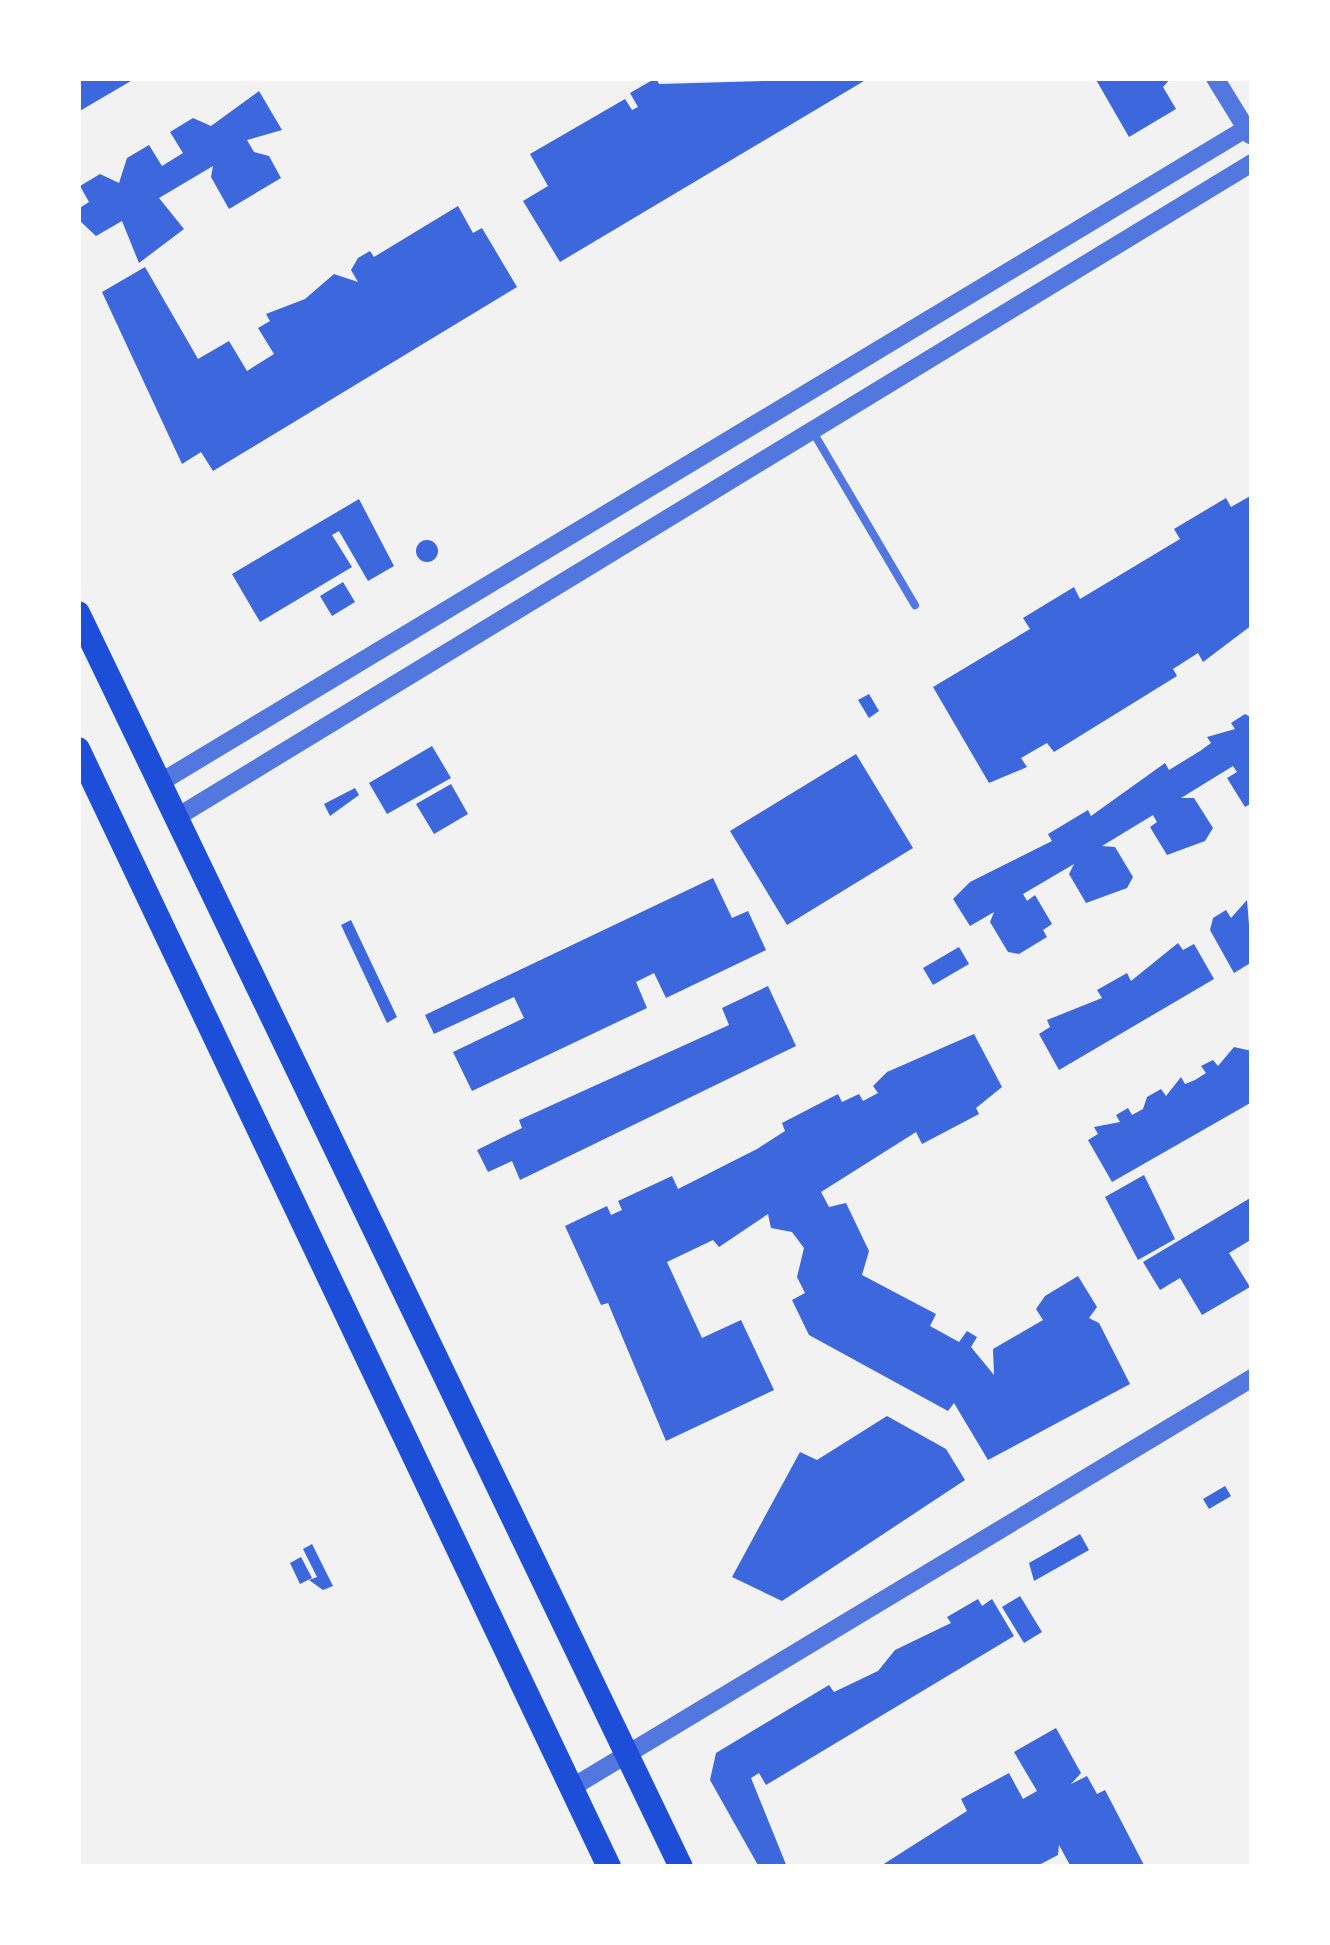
<!DOCTYPE html>
<html>
<head>
<meta charset="utf-8">
<style>
  body { margin:0 }
  #map { position:relative; width:1330px; height:1945px; overflow:hidden; background:#f2f2f2; font-family:"IBM Plex Sans",sans-serif }
  div>[style] { position:absolute }
  [style*='--x'] { left:calc(var(--x)*1px); top:calc(var(--y)*1px); width:calc(var(--w)*1px); rotate:calc(var(--a)*1deg) }
  .building>* { inset:0; background:#3d67dc }
  .round { border-radius:50% }
  .service>* { height:8px; margin:-4px; padding:0 4px; transform-origin:4px; border-radius:4px; background:#5277de }
  .tertiary>* { height:18px; margin:-9px; padding:0 9px; transform-origin:9px; border-radius:9px; background:#5277de }
  .primary>* { height:24px; margin:-12px; padding:0 12px; transform-origin:12px; border-radius:12px; background:#1d4ed8 }
  span { translate:-50% -50%; white-space:nowrap; text-align:center; line-height:1.15; -webkit-text-stroke:12px #fff; paint-order:stroke }
  .frame { position:absolute; inset:0; border:81px solid #fff; pointer-events:none }
</style>
</head>
<body>
<div id="map">
  <div class="building">
    <i style="clip-path:polygon(78px 78px,136px 78px,78px 112px)"></i>
    <i style="clip-path:polygon(656px 78px,659px 84px,869px 78px,560px 262px,523px 201px,548px 186px,530px 154px,625px 99px,632px 110px,638px 107px,630px 93px)"></i>
    <i style="clip-path:polygon(1095px 78px,1171px 78px,1163px 87px,1176px 109px,1129px 137px)"></i>
    <i style="clip-path:polygon(259px 91px,282px 130px,247px 140px,254px 152px,269px 156px,281px 178px,229px 209px,211px 177px,213px 166px,159px 198px,184px 229px,139px 263px,122px 221px,96px 236px,80px 221px,78px 209px,89px 202px,80px 186px,100px 174px,119px 183px,127px 158px,149px 145px,162px 166px,183px 153px,170px 132px,193px 118px,211px 126px)"></i>
    <i style="clip-path:polygon(458px 206px,473px 233px,482px 228px,517px 287px,213px 471px,201px 452px,182px 464px,102px 292px,145px 267px,198px 359px,229px 341px,247px 371px,274px 354px,258px 328px,270px 321px,266px 314px,305px 299px,334px 274px,358px 282px,351px 270px,358px 258px,370px 251px,374px 257px)"></i>
    <i style="clip-path:polygon(1252px 495px,1252px 625px,1203px 662px,1198px 653px,1173px 669px,1177px 676px,1054px 752px,1047px 743px,1021px 758px,1027px 767px,989px 783px,933px 687px,1030px 629px,1023px 618px,1074px 587px,1080px 599px,1180px 539px,1174px 529px,1226px 498px,1231px 507px)"></i>
    <i style="clip-path:polygon(359px 499px,394px 566px,368px 581px,339px 531px,332px 535px,352px 567px,260px 622px,232px 574px)"></i>
    <i class="round" style="left:416px;top:540px;width:22px;height:22px"></i>
    <i style="clip-path:polygon(343px 582px,355px 602px,332px 616px,320px 596px)"></i>
    <i style="clip-path:polygon(869px 694px,879px 711px,869px 718px,858px 700px)"></i>
    <i style="clip-path:polygon(1245px 714px,1252px 718px,1252px 803px,1245px 807px,1227px 778px,1237px 772px,1233px 766px,1181px 798px,1194px 798px,1213px 828px,1205px 841px,1167px 855px,1150px 827px,1157px 822px,1153px 815px,1102px 846px,1115px 847px,1133px 877px,1127px 888px,1086px 903px,1069px 874px,1074px 864px,1023px 894px,1027px 901px,1035px 895px,1052px 924px,1043px 930px,1047px 937px,1019px 954px,1008px 952px,990px 922px,994px 912px,970px 926px,953px 899px,970px 882px,1052px 841px,1048px 834px,1088px 810px,1091px 816px,1165px 763px,1169px 770px,1200px 751px,1211px 743px,1207px 737px,1235px 729px,1231px 723px)"></i>
    <i style="clip-path:polygon(432px 746px,451px 778px,387px 814px,369px 783px)"></i>
    <i style="clip-path:polygon(856px 754px,913px 848px,787px 925px,730px 831px)"></i>
    <i style="clip-path:polygon(451px 784px,468px 814px,434px 834px,416px 804px)"></i>
    <i style="clip-path:polygon(355px 788px,359px 795px,330px 816px,324px 804px)"></i>
    <i style="clip-path:polygon(713px 878px,732px 918px,748px 911px,766px 950px,666px 998px,654px 973px,636px 982px,647px 1008px,472px 1091px,453px 1052px,524px 1018px,514px 997px,434px 1034px,425px 1015px)"></i>
    <i style="clip-path:polygon(1247px 900px,1252px 962px,1234px 973px,1210px 930px,1213px 918px,1226px 910px,1231px 918px)"></i>
    <i style="clip-path:polygon(351px 920px,397px 1017px,387px 1023px,341px 925px)"></i>
    <i style="clip-path:polygon(1178px 943px,1183px 950px,1194px 944px,1214px 979px,1059px 1070px,1039px 1034px,1050px 1027px,1047px 1020px,1102px 998px,1097px 990px,1127px 973px,1131px 981px)"></i>
    <i style="clip-path:polygon(959px 947px,969px 964px,933px 985px,923px 968px)"></i>
    <i style="clip-path:polygon(768px 986px,796px 1046px,520px 1180px,512px 1161px,488px 1172px,477px 1150px,522px 1128px,519px 1120px,729px 1025px,722px 1008px)"></i>
    <i style="clip-path:polygon(974px 1034px,1002px 1087px,976px 1108px,979px 1114px,922px 1144px,916px 1132px,821px 1192px,829px 1207px,846px 1203px,869px 1251px,862px 1275px,936px 1314px,930px 1326px,959px 1342px,967px 1331px,977px 1337px,971px 1347px,994px 1375px,993px 1349px,1043px 1320px,1036px 1309px,1045px 1296px,1078px 1276px,1097px 1307px,1089px 1318px,1099px 1323px,1130px 1384px,988px 1460px,954px 1403px,948px 1411px,809px 1335px,792px 1300px,805px 1293px,797px 1277px,804px 1248px,792px 1232px,771px 1228px,768px 1214px,719px 1247px,713px 1240px,667px 1262px,702px 1338px,741px 1320px,774px 1390px,666px 1441px,608px 1303px,601px 1305px,565px 1226px,607px 1206px,611px 1215px,622px 1210px,618px 1201px,672px 1176px,678px 1189px,757px 1149px,785px 1131px,782px 1123px,838px 1094px,842px 1102px,859px 1094px,863px 1101px,878px 1093px,873px 1086px,887px 1072px)"></i>
    <i style="clip-path:polygon(1234px 1047px,1252px 1051px,1252px 1102px,1112px 1182px,1088px 1140px,1098px 1134px,1094px 1127px,1120px 1122px,1116px 1115px,1128px 1108px,1132px 1115px,1143px 1109px,1147px 1097px,1161px 1089px,1166px 1096px,1181px 1077px,1185px 1084px,1195px 1080px,1206px 1073px,1201px 1066px,1213px 1060px,1218px 1066px)"></i>
    <i style="clip-path:polygon(1144px 1175px,1175px 1239px,1138px 1260px,1105px 1197px)"></i>
    <i style="clip-path:polygon(1252px 1197px,1252px 1239px,1229px 1253px,1250px 1287px,1202px 1315px,1180px 1278px,1160px 1290px,1143px 1262px)"></i>
    <i style="clip-path:polygon(887px 1416px,946px 1449px,965px 1480px,782px 1601px,732px 1577px,800px 1452px,817px 1460px)"></i>
    <i style="clip-path:polygon(1225px 1486px,1231px 1496px,1209px 1509px,1203px 1499px)"></i>
    <i style="clip-path:polygon(1080px 1534px,1089px 1550px,1034px 1581px,1029px 1563px)"></i>
    <i style="clip-path:polygon(312px 1544px,333px 1586px,323px 1590px,309px 1580px,317px 1577px,303px 1549px)"></i>
    <i style="clip-path:polygon(301px 1557px,312px 1578px,300px 1584px,290px 1563px)"></i>
    <i style="clip-path:polygon(1020px 1596px,1042px 1632px,1024px 1643px,1002px 1607px)"></i>
    <i style="clip-path:polygon(978px 1599px,982px 1606px,992px 1599px,1014px 1636px,766px 1785px,759px 1773px,751px 1778px,787px 1867px,759px 1867px,710px 1780px,716px 1753px,829px 1685px,834px 1692px,878px 1671px,895px 1650px,951px 1623px,947px 1617px)"></i>
    <i style="clip-path:polygon(1056px 1728px,1081px 1773px,1071px 1784px,1087px 1776px,1097px 1794px,1105px 1790px,1145px 1867px,1071px 1867px,1059px 1845px,1058px 1855px,1035px 1867px,879px 1867px,967px 1811px,961px 1799px,1009px 1773px,1023px 1799px,1037px 1791px,1014px 1752px)"></i>
  </div>
  <div class="service">
    <i style="--x:813;--y:432;--w:201;--a:59.5"></i>
  </div>
  <div class="tertiary">
    <i style="--x:1215;--y:78;--w:67;--a:58.4"></i>
    <i style="--x:161;--y:782;--w:1274;--a:-31.06"></i>
    <i style="--x:177;--y:817;--w:1258;--a:-31.32"></i>
    <i style="--x:571;--y:1788;--w:795;--a:-31.05"></i>
  </div>
  <div class="primary">
    <i style="--x:78;--y:613;--w:1391;--a:64.32"></i>
    <i style="--x:78;--y:749;--w:1238;--a:64.59"></i>
  </div>
  <div class="frame"></div>
</div>
</body>
</html>
